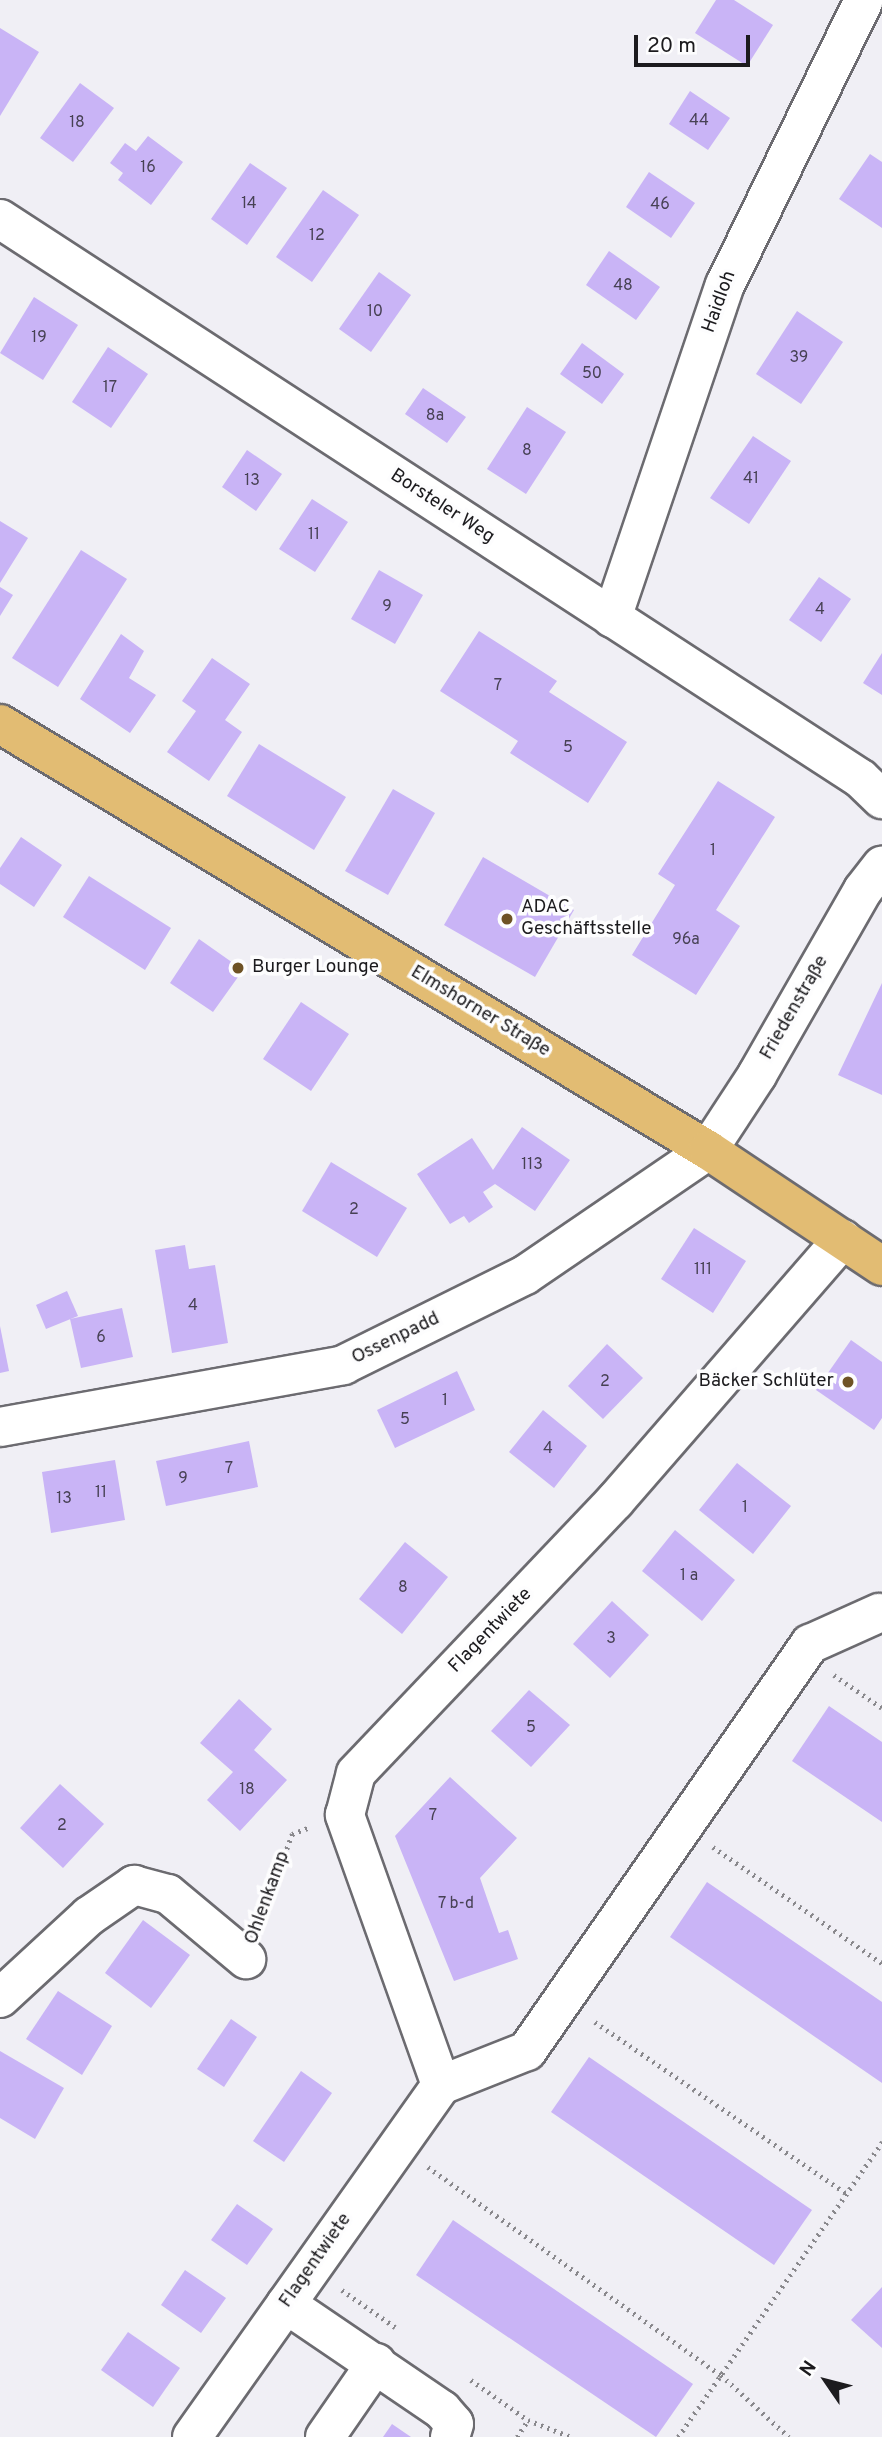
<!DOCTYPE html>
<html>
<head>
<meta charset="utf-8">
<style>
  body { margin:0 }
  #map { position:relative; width:882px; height:2437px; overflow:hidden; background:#f0eff5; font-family:Overpass,sans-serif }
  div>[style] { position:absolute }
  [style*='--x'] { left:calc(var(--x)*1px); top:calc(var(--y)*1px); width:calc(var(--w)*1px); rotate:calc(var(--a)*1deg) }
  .building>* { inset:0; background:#c9b4f6 }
  .path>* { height:4.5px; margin-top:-2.25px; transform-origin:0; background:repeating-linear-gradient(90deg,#89888c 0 2px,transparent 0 7px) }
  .roads { filter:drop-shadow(2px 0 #6c6b70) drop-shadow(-2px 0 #6c6b70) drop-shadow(0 2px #6c6b70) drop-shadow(0 -2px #6c6b70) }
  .minor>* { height:38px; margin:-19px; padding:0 19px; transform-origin:19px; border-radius:19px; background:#fff }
  .major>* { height:38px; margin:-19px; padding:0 19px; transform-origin:19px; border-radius:19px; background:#e2bc73 }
  .dots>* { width:19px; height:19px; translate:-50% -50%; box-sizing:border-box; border:4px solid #fdfdfe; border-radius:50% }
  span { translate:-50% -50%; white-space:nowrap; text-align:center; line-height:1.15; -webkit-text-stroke:7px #fdfdfe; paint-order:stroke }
  .number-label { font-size:16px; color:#474154 }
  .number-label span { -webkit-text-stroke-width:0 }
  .street-label { font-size:19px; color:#1c1b1e }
  .poi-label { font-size:19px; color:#1c1b1e }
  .left { translate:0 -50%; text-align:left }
  .right { translate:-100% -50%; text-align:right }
  .north { position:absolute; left:791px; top:2346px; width:70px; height:70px; -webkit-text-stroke:5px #fdfdfe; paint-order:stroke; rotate:305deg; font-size:19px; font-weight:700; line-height:28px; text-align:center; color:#1c1b1e }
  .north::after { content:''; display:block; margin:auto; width:24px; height:32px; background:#1c1b1e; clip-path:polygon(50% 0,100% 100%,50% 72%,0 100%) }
  .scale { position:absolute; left:634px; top:35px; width:116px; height:32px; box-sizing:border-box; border:4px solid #1c1b1e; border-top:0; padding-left:9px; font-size:21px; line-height:24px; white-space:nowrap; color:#1c1b1e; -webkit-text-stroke:5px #fdfdfe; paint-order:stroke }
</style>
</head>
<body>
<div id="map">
  <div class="building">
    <i style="clip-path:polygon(716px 0,734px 0,773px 25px,747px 66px,695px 33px)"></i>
    <i style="clip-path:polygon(0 28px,39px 52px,0 116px)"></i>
    <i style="clip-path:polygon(80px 83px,114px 108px,73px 162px,40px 138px)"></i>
    <i style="clip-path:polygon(690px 91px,730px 118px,708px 150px,669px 124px)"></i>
    <i style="clip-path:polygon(148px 136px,183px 162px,151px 205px,118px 180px,123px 173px,110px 163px,125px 143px,136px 151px)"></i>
    <i style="clip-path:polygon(870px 154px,882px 162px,882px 228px,839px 199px)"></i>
    <i style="clip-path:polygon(250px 163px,287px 188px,247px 245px,211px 219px)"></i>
    <i style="clip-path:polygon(649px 172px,695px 203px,671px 238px,626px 207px)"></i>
    <i style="clip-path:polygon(323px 190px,359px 215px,312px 282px,276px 257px)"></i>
    <i style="clip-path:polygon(609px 251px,660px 287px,636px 320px,586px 285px)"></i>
    <i style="clip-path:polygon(379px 272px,411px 295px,371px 352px,339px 329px)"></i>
    <i style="clip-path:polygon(34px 297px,78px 325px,43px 380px,0 353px)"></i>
    <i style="clip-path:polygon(797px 311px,843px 342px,801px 404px,756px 374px)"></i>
    <i style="clip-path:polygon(582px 343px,624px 374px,602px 404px,560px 374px)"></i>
    <i style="clip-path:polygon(108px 347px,148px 374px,111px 428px,72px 402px)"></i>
    <i style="clip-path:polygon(423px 388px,466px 417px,447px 443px,405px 414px)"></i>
    <i style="clip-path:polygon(527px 407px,566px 432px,526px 494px,487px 469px)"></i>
    <i style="clip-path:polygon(753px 436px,791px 461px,749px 524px,710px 498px)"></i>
    <i style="clip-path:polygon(247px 450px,282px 474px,256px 511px,222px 487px)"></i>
    <i style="clip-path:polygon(312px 499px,348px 522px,315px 572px,279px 549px)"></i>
    <i style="clip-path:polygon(0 521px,28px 538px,0 583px)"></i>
    <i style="clip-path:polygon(81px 550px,127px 579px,58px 687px,12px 658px)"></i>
    <i style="clip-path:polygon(379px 570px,423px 595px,395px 644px,351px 619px)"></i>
    <i style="clip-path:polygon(819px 577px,851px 599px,821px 642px,789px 620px)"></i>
    <i style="clip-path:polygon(0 587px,13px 595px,0 616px)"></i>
    <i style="clip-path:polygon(479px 631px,557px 681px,549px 692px,627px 742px,588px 803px,510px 753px,518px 741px,440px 691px)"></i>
    <i style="clip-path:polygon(121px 634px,144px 651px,129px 678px,156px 695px,130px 733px,80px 699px)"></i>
    <i style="clip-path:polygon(882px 653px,882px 695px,863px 683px)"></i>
    <i style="clip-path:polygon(212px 658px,250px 684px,225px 720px,242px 732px,209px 781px,167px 752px,196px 711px,182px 701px)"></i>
    <i style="clip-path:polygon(259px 744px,346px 797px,314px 850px,227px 796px)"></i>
    <i style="clip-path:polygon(718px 781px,775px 817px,716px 910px,740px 926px,696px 995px,632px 955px,675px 885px,658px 874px)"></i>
    <i style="clip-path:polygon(393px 789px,435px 813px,388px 895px,345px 871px)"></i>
    <i style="clip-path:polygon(21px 837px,62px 865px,34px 907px,0 884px,0 868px)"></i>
    <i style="clip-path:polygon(483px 857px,574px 910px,535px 977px,444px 925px)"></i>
    <i style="clip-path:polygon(89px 876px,171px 928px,145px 970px,63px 917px)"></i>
    <i style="clip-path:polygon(199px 939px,243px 970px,213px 1012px,170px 983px)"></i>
    <i style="clip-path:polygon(882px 983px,882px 1095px,838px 1075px)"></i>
    <i style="clip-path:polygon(301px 1002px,349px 1034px,311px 1091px,263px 1059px)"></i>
    <i style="clip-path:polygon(522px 1127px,570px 1160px,535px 1211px,495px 1184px,483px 1192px,493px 1207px,469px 1223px,464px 1216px,450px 1224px,417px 1174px,472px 1138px,493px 1170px)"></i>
    <i style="clip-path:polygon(331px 1162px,407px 1208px,377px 1257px,302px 1211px)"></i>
    <i style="clip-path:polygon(694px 1228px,746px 1261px,713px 1313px,661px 1279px)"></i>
    <i style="clip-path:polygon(185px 1245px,189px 1269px,215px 1265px,228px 1343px,172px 1353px,155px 1250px)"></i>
    <i style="clip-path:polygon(67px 1291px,78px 1316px,46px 1329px,36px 1305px)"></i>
    <i style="clip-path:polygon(122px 1308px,133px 1357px,81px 1368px,70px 1319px)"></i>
    <i style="clip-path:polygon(0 1326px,9px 1371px,0 1373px)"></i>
    <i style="clip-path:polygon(851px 1340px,882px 1362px,882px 1418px,874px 1430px,816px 1390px)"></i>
    <i style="clip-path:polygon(607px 1344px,643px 1378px,603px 1419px,568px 1386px)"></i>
    <i style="clip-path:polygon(457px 1371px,475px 1410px,395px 1448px,377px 1410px)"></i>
    <i style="clip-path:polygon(543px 1410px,587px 1446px,554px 1488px,509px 1452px)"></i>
    <i style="clip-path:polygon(249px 1441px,258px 1487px,166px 1506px,156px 1461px)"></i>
    <i style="clip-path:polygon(115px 1460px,125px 1520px,51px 1533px,42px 1472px)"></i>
    <i style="clip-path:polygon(737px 1463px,791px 1506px,753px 1554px,699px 1510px)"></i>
    <i style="clip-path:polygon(675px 1530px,735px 1580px,702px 1621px,642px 1571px)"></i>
    <i style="clip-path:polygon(405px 1542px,448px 1577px,402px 1634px,359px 1599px)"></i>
    <i style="clip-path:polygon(612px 1601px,649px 1635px,610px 1678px,573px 1644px)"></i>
    <i style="clip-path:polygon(529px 1690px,570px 1725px,531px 1767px,491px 1731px)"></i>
    <i style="clip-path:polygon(239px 1699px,272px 1729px,254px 1750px,287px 1780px,240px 1831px,207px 1800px,233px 1772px,200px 1743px)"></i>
    <i style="clip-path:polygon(829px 1706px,882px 1742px,882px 1822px,792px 1761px)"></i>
    <i style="clip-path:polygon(450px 1777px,517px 1838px,480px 1878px,499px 1933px,508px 1930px,518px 1959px,454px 1981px,395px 1836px)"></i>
    <i style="clip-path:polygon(60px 1784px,104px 1824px,63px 1868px,20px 1828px)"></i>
    <i style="clip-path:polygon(707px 1882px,882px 2002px,882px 2083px,670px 1937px)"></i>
    <i style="clip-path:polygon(143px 1920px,190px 1955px,151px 2008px,105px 1973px)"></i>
    <i style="clip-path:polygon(58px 1991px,112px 2026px,82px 2075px,26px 2039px)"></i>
    <i style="clip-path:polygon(231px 2019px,257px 2037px,224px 2087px,197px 2069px)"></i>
    <i style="clip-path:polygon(0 2051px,64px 2088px,35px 2139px,0 2118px)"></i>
    <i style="clip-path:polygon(589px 2057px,812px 2210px,774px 2265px,551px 2112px)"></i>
    <i style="clip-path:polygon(301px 2071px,332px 2093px,284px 2162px,253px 2141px)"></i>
    <i style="clip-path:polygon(237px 2204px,273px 2229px,247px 2265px,211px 2240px)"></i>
    <i style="clip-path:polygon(453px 2220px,693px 2384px,656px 2437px,416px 2275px)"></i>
    <i style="clip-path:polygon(185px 2270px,226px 2298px,201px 2333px,161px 2305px)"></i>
    <i style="clip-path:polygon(882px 2287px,882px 2348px,851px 2320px)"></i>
    <i style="clip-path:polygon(128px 2332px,180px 2368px,153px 2407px,101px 2370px)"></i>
    <i style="clip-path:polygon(392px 2424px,411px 2437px,383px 2437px)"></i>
  </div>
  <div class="path">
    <i style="--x:834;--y:1675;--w:58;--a:34.5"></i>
    <i style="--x:713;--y:1847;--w:205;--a:34.5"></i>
    <i style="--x:260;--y:1921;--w:93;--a:-69.8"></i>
    <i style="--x:292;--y:1834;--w:17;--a:-21"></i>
    <i style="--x:595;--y:2022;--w:304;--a:34.3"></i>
    <i style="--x:428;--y:2167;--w:359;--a:35.4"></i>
    <i style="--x:721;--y:2375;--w:92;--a:42.4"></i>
    <i style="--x:342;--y:2290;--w:65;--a:34.9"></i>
    <i style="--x:471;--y:2380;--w:70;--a:35.1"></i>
    <i style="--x:528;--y:2420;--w:46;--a:21.6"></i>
    <i style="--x:517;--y:2437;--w:20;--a:-57"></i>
    <i style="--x:678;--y:2437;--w:359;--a:-55.3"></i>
  </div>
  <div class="roads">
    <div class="minor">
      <i style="--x:0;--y:219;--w:1027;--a:33.04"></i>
      <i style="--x:861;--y:779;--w:29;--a:44"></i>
      <i style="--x:612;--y:618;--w:352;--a:-71.3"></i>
      <i style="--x:725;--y:285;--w:317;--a:-64"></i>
      <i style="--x:0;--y:1427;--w:349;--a:-10.2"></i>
      <i style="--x:343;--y:1365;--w:203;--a:-26.3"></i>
      <i style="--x:525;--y:1275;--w:222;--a:-34.3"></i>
      <i style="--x:708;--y:1150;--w:90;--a:-56.8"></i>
      <i style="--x:757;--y:1075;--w:213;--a:-60.2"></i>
      <i style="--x:863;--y:890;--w:31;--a:-52"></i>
      <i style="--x:0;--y:1998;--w:121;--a:-42.7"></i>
      <i style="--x:89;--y:1916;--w:55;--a:-34.6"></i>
      <i style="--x:134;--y:1885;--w:35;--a:15"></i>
      <i style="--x:168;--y:1894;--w:102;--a:39.8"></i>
      <i style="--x:441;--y:2085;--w:287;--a:-109.6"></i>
      <i style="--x:345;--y:1815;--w:43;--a:-75.3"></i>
      <i style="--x:356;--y:1773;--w:376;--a:-46.4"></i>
      <i style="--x:615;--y:1501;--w:347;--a:-49"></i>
      <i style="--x:286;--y:2304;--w:189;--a:34.2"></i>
      <i style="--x:442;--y:2410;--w:18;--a:49"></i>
      <i style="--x:454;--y:2424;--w:14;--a:107"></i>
      <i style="--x:192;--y:2437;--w:431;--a:-54.7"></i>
      <i style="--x:441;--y:2085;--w:92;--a:-21.6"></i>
      <i style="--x:527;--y:2051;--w:496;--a:-55.2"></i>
      <i style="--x:810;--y:1644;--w:76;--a:-24.2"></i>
      <i style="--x:325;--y:2437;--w:90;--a:-55.4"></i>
    </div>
    <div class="major">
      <i style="--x:0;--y:724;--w:826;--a:31.04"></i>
      <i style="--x:708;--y:1150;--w:209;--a:33.7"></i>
    </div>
  </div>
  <div class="dots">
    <i style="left:507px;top:919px;background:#6e5225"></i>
    <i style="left:238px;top:968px;background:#6e5225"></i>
    <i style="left:848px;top:1382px;background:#6e5225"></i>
  </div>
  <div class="number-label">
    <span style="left:699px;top:121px">44</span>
    <span style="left:77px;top:123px">18</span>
    <span style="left:148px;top:168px">16</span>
    <span style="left:249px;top:204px">14</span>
    <span style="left:660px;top:205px">46</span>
    <span style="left:317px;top:236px">12</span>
    <span style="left:623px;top:286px">48</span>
    <span style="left:375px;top:312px">10</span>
    <span style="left:39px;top:338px">19</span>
    <span style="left:799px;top:358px">39</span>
    <span style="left:592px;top:374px">50</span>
    <span style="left:110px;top:388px">17</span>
    <span style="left:435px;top:416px">8a</span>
    <span style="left:527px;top:451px">8</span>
    <span style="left:751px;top:479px">41</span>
    <span style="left:252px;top:481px">13</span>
    <span style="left:314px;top:535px">11</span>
    <span style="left:387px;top:607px">9</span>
    <span style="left:820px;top:610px">4</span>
    <span style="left:498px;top:686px">7</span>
    <span style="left:568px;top:748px">5</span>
    <span style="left:713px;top:851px">1</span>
    <span style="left:686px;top:940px">96a</span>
    <span style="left:532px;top:1165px">113</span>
    <span style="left:354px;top:1210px">2</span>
    <span style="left:703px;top:1270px">111</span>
    <span style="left:193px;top:1306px">4</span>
    <span style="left:101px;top:1338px">6</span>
    <span style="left:605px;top:1382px">2</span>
    <span style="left:445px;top:1401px">1</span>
    <span style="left:405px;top:1420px">5</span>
    <span style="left:548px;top:1449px">4</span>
    <span style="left:229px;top:1469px">7</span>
    <span style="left:183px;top:1479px">9</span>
    <span style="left:101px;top:1493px">11</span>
    <span style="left:64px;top:1499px">13</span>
    <span style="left:745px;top:1508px">1</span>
    <span style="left:689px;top:1576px">1 a</span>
    <span style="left:403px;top:1588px">8</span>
    <span style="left:611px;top:1639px">3</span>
    <span style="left:531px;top:1728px">5</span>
    <span style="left:247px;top:1790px">18</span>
    <span style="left:433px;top:1816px">7</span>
    <span style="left:62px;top:1826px">2</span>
    <span style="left:456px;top:1904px">7 b-d</span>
  </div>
  <div class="street-label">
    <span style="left:720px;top:302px;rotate:-70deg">Haidloh</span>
    <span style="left:442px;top:507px;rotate:33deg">Borsteler Weg</span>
    <span style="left:795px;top:1008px;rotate:-60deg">Friedenstraße</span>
    <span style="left:480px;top:1012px;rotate:31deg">Elmshorner Straße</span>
    <span style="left:396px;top:1339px;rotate:-26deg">Ossenpadd</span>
    <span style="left:491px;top:1631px;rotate:-46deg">Flagentwiete</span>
    <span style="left:268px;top:1898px;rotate:-70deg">Ohlenkamp</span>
    <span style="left:316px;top:2261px;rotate:-55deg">Flagentwiete</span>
  </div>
  <div class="poi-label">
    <span class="left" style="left:521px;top:919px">ADAC<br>Geschäftsstelle</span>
    <span class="left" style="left:252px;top:968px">Burger Lounge</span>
    <span class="right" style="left:834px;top:1382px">Bäcker Schlüter</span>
  </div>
  <div class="north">N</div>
  <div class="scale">20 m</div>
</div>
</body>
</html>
